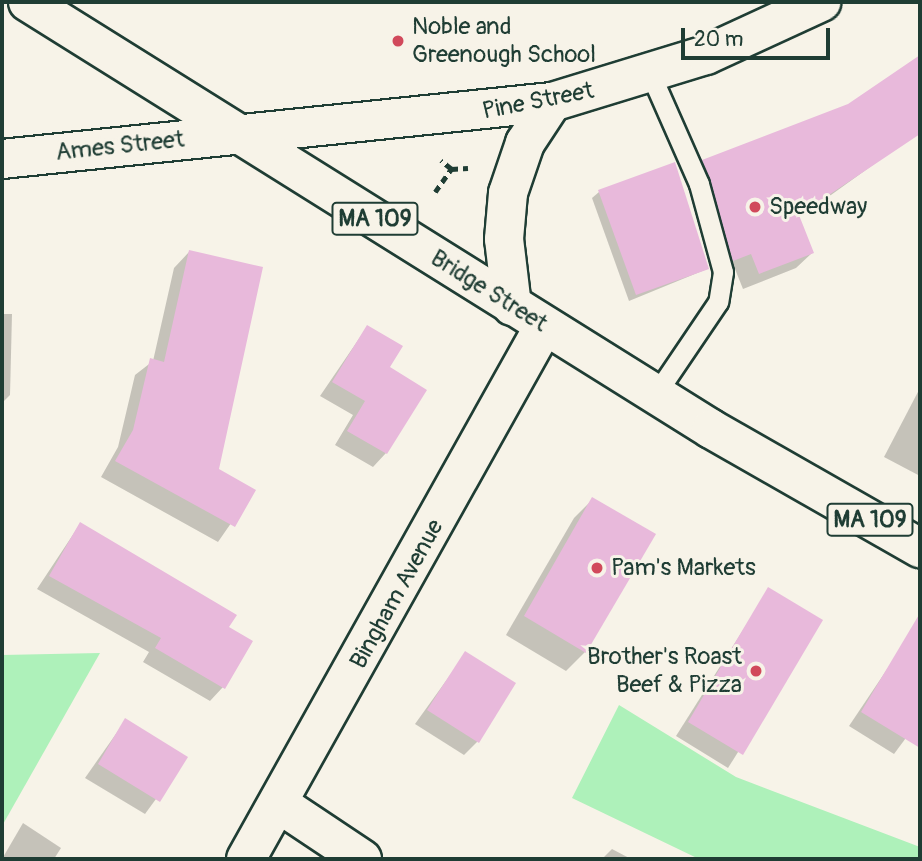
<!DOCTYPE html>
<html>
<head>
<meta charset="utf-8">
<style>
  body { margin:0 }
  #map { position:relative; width:922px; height:861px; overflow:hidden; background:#f7f3e8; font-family:Pangolin,sans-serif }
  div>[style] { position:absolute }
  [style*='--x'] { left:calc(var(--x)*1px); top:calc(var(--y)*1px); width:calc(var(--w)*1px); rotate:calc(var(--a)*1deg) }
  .green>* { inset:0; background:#aef1ba }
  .shadow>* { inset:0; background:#0003 }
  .building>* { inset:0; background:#e8b9db }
  .path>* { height:4.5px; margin-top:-2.25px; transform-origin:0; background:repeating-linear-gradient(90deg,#1f3d34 0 7px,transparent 0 12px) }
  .roads { filter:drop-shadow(2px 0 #1f3d34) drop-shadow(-2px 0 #1f3d34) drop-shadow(0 2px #1f3d34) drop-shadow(0 -2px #1f3d34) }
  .service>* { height:19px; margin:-9.5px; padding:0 9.5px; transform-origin:9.5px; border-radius:9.5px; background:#f7f3e8 }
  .minor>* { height:38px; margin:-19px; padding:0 19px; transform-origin:19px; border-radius:19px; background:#f7f3e8 }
  .tertiary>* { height:38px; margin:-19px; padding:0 19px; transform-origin:19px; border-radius:19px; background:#f7f3e8 }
  .primary>* { height:38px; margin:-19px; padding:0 19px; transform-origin:19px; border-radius:19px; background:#f7f3e8 }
  .dots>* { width:19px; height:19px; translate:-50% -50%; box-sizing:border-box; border:4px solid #f7f3e8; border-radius:50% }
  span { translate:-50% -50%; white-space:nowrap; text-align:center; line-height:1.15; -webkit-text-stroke:6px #f7f3e8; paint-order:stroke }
  .shield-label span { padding:2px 5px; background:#f7f3e8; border:2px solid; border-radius:5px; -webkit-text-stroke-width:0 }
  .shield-label { font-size:23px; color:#1f3d34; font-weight:700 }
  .poi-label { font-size:24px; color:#1f3d34 }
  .left { translate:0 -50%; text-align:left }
  .right { translate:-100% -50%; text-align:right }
  .street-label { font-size:24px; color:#1f3d34 }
  .frame { position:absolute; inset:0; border:4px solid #1f3d34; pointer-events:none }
  .scale { position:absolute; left:681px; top:28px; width:149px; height:32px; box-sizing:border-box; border:4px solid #1f3d34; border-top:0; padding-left:9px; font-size:21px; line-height:24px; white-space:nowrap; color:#1f3d34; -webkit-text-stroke:5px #f7f3e8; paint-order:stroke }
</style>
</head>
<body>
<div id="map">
  <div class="green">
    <i style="clip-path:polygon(100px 653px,2px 826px,2px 655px)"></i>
    <i style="clip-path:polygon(619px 705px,736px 777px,920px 847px,920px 859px,699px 859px,572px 798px)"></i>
  </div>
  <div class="shadow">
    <i style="clip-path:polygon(920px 57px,920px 131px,799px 218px,812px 253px,796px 268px,743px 289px,735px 269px,717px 275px,687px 178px,703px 162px,849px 105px)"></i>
    <i style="clip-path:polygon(599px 192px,707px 269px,629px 301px,592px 198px)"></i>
    <i style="clip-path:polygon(189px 252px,217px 470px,254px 490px,218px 542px,101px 477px,118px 447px,135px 375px,153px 361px,174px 268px)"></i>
    <i style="clip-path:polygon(2px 314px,12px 314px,10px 395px,2px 403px)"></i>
    <i style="clip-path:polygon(367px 327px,387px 368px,386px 453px,373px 467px,335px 445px,353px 415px,320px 396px)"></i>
    <i style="clip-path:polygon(920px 388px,920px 476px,884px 457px)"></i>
    <i style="clip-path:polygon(593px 499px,585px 652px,566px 671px,506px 635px,574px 518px)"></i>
    <i style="clip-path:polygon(80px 524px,227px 628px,223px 687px,210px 701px,143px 662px,149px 652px,37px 589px)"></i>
    <i style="clip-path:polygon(769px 589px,821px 621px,728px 768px,676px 736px)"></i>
    <i style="clip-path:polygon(902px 647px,920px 658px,920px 719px,894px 754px,849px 726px)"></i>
    <i style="clip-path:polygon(466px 653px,478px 741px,464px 755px,415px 724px)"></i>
    <i style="clip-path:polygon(125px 721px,186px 758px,145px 814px,85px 778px)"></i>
    <i style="clip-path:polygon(23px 823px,61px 848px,54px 859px,2px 859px)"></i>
    <i style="clip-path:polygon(612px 849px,631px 859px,602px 859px)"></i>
  </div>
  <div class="building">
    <i style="clip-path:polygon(920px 55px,920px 134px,799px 215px,814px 253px,759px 274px,751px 254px,733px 261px,702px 160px,848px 104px)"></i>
    <i style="clip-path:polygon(675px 162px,709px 269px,636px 295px,598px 190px)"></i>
    <i style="clip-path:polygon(189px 250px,263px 267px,219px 469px,256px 490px,235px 527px,115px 461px,133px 430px,150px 358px,164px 362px)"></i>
    <i style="clip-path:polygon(367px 325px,403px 346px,390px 367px,427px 390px,387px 454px,347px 431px,365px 401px,332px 382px)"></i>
    <i style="clip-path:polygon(592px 497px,656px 534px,586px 653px,524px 616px)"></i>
    <i style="clip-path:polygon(80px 522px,237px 615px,229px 627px,253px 641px,225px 689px,155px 648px,161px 638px,49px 576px)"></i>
    <i style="clip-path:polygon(768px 587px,823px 620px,743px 755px,688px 722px)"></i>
    <i style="clip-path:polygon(920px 613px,920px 748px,861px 712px)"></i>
    <i style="clip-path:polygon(465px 651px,516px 683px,479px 743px,427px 710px)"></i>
    <i style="clip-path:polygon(125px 718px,188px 757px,160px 802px,98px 764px)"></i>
  </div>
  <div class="path">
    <i style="--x:451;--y:169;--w:17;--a:-3"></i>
    <i style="--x:435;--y:192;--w:28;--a:-55"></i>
    <i style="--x:451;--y:169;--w:13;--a:-141"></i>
  </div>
  <div class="roads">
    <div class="service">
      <i style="--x:651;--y:75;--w:119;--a:66.2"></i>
      <i style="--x:699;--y:184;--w:91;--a:74.7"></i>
      <i style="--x:723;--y:272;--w:30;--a:99"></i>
      <i style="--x:718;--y:302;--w:112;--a:124.1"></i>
    </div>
    <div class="minor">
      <i style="--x:278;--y:803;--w:101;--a:33.7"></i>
      <i style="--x:246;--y:859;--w:611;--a:-60.79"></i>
    </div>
    <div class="tertiary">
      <i style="--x:2;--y:159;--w:553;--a:-5.92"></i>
      <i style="--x:552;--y:102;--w:161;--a:-17"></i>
      <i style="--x:706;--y:55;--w:127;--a:-24.7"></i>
    </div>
    <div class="primary">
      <i style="--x:28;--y:2;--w:805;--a:32.01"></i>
      <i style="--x:711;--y:429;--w:241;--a:29.7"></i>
      <i style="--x:512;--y:306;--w:67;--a:-96.8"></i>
      <i style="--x:504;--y:239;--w:46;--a:-85"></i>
      <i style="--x:508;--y:193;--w:53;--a:-71.2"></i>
      <i style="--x:525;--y:143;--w:49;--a:-56.6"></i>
    </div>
  </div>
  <div class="dots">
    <i style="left:398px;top:41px;background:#d1495b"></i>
    <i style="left:755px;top:207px;background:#d1495b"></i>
    <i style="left:597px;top:568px;background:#d1495b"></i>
    <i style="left:756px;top:671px;background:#d1495b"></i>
  </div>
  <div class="shield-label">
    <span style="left:375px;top:219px">MA 109</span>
    <span style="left:870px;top:520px">MA 109</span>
  </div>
  <div class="poi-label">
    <span class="left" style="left:412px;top:41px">Noble and<br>Greenough School</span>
    <span class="left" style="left:769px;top:207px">Speedway</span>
    <span class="left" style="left:611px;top:568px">Pam's Markets</span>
    <span class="right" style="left:742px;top:671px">Brother's Roast<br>Beef &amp; Pizza</span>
  </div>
  <div class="street-label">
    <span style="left:538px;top:101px;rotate:-11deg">Pine Street</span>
    <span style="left:120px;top:146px;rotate:-6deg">Ames Street</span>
    <span style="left:489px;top:291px;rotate:32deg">Bridge Street</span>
    <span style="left:397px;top:594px;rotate:-61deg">Bingham Avenue</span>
  </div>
  <div class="frame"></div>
  <div class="scale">20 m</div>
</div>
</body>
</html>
